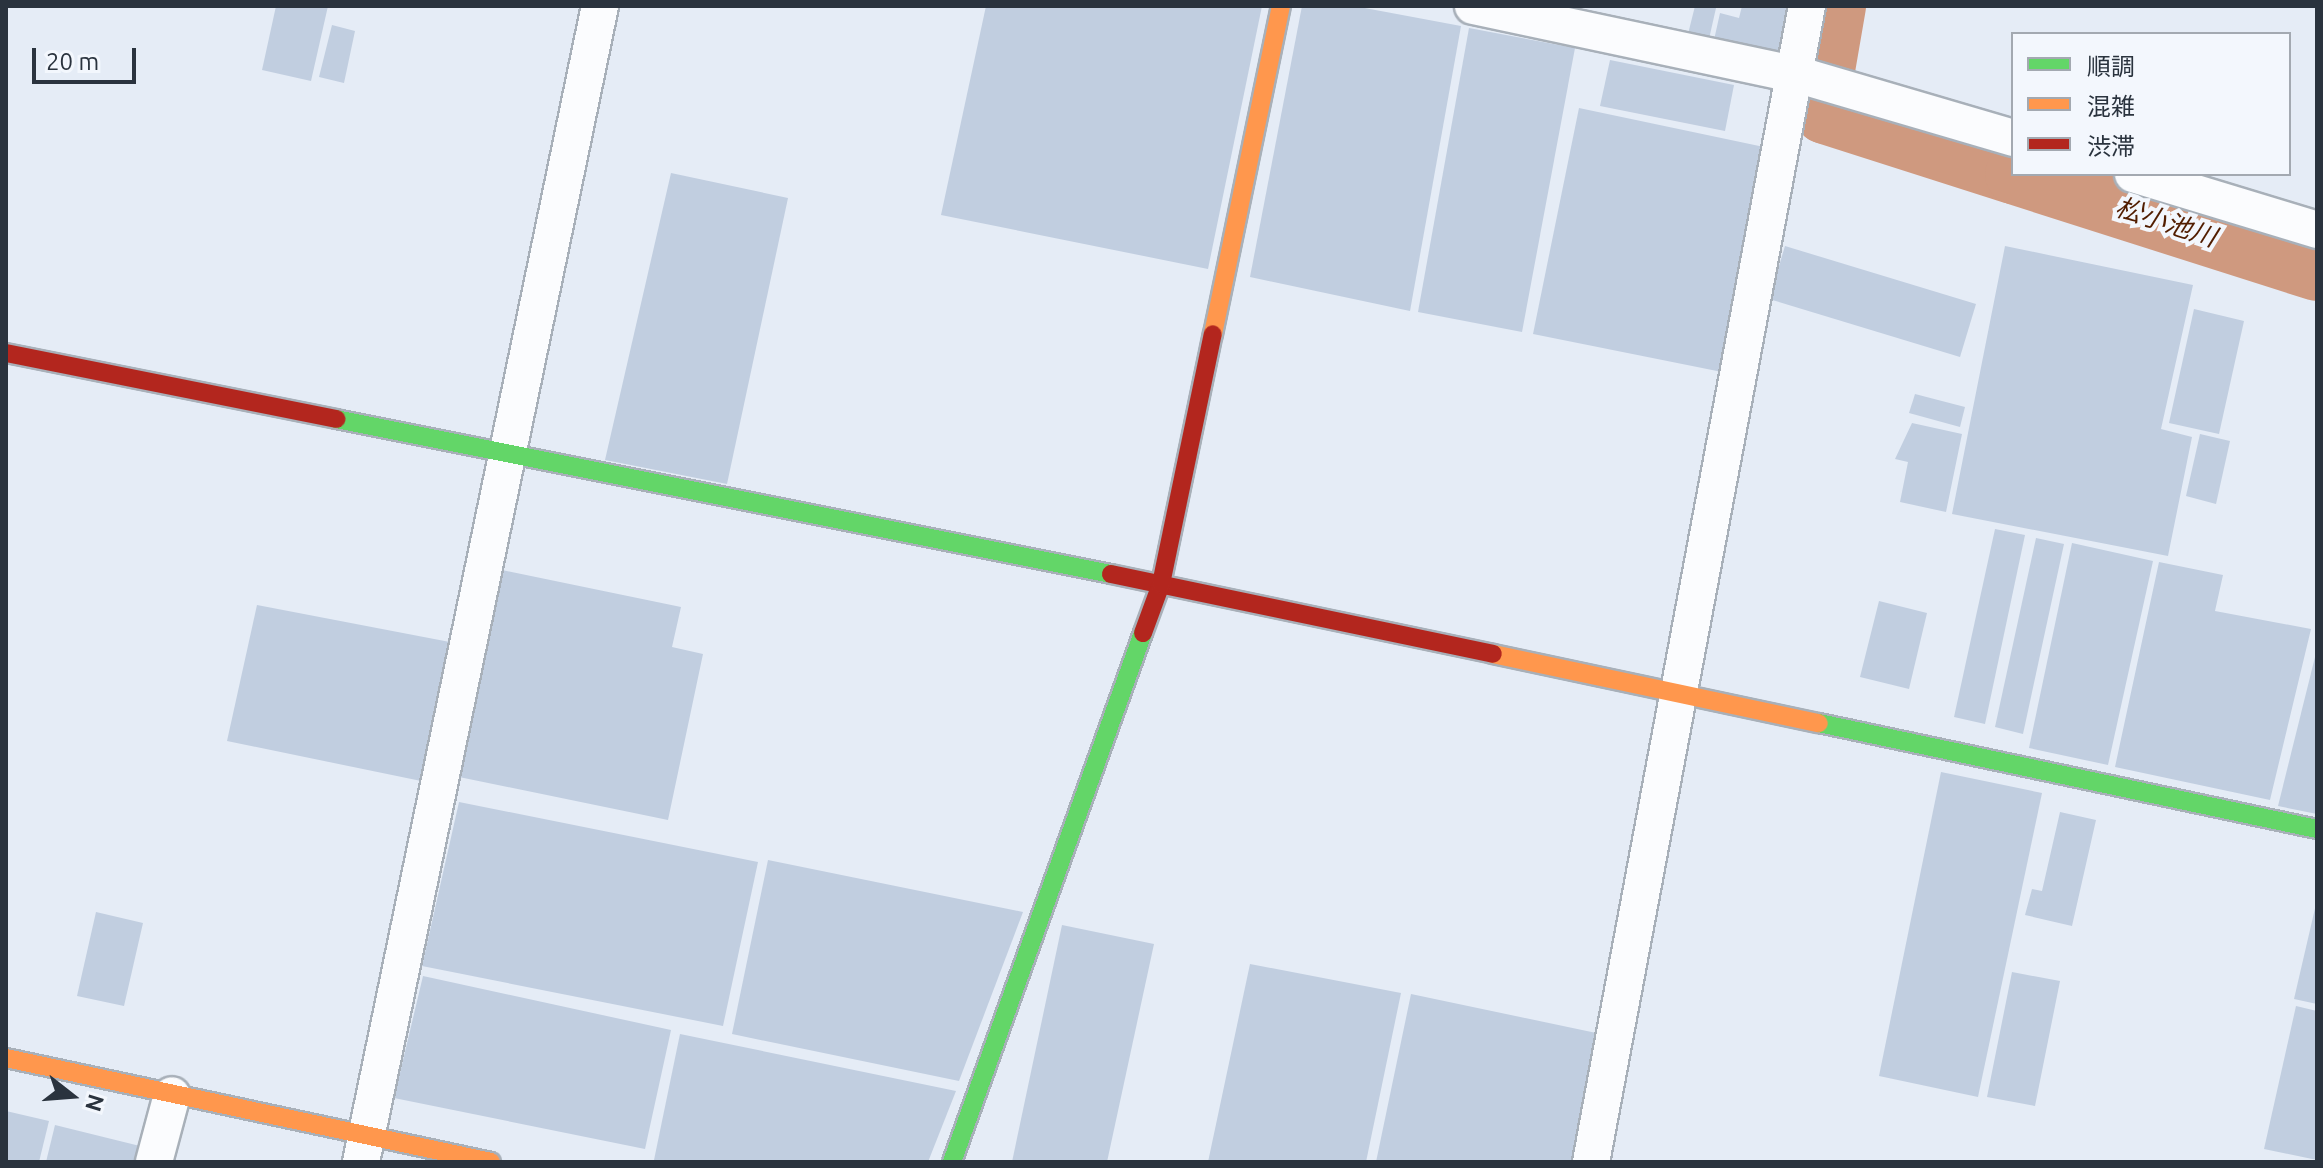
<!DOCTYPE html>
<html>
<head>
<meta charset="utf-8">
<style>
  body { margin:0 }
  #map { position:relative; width:2323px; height:1168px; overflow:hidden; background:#e5ecf6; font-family:Ubuntu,"Noto Sans JP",sans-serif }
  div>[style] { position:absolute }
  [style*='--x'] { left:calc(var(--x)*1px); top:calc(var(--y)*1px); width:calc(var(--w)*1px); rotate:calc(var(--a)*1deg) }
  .river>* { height:62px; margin:-31px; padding:0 31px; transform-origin:31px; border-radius:31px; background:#cf997f }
  .building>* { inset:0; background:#c1cee0 }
  .roads { filter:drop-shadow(2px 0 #a8b0b9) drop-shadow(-2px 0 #a8b0b9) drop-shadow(0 2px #a8b0b9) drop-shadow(0 -2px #a8b0b9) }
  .street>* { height:36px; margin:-18px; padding:0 18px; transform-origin:18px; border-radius:18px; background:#fbfcfe }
  .fast>* { height:18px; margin:-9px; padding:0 9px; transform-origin:9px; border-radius:9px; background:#63d668 }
  .slow>* { height:18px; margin:-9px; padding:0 9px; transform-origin:9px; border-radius:9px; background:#ff974d }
  .jam>* { height:18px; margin:-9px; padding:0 9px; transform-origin:9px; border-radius:9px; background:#b3261e }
  span { translate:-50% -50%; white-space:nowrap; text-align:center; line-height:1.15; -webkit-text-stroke:8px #f3f7fd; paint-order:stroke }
  .water-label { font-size:26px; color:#511d00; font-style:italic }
  .frame { position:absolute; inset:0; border:8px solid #2a333e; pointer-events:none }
  .legend { position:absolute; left:2011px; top:32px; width:280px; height:144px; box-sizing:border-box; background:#f3f7fd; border:2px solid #a3a9b1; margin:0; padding:10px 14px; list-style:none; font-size:24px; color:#2a333e }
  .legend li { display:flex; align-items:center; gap:16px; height:40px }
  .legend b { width:40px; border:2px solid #a3a9b1 }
  .north { position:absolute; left:32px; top:1056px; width:80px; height:80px; -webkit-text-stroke:6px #f3f7fd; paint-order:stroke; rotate:107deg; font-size:22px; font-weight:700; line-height:32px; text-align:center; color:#2a333e }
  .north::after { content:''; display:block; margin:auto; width:28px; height:36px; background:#2a333e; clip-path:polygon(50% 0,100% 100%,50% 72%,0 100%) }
  .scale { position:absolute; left:32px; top:48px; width:104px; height:36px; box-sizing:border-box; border:4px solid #2a333e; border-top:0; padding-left:10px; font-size:24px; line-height:28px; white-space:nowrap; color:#2a333e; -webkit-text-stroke:6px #f3f7fd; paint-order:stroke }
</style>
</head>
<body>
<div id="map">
  <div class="river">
    <i style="--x:1835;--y:6;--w:94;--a:99.8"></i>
    <i style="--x:1819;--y:99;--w:15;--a:67"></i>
    <i style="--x:1825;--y:113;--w:197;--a:17.7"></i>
    <i style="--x:2016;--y:174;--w:316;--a:17.7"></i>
  </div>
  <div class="building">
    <i style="clip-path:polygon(276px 6px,328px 6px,311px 81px,262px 70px)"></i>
    <i style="clip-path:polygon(986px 6px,1262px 6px,1208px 269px,941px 215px)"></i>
    <i style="clip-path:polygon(1302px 6px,1354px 6px,1461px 26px,1410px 311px,1250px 277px)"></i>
    <i style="clip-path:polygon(1695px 6px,1716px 8px,1709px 39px,1688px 34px)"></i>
    <i style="clip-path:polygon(1742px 6px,1791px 6px,1778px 56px,1714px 40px,1720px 13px,1739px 18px)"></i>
    <i style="clip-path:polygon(332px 25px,355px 31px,344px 83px,319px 77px)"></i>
    <i style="clip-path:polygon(1469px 28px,1575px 48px,1522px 332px,1418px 312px)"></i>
    <i style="clip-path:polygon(1610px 60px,1734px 85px,1725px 131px,1600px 106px)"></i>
    <i style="clip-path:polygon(1579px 108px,1764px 147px,1722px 372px,1533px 334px)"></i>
    <i style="clip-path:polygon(671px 173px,788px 198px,727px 484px,605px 460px)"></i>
    <i style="clip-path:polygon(1785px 246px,1976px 304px,1960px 357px,1769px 299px)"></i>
    <i style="clip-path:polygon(2005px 246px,2193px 285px,2161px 429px,2192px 437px,2168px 556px,1952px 514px)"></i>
    <i style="clip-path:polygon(2194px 309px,2244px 321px,2219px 434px,2169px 423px)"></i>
    <i style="clip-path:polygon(1915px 394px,1965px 407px,1960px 427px,1909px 413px)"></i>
    <i style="clip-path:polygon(1912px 423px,1962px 434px,1946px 512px,1900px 502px,1908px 462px,1895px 459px)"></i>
    <i style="clip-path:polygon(2200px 434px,2230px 441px,2216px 504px,2186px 496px)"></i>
    <i style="clip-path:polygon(1995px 529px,2025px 535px,1985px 724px,1954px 717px)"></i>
    <i style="clip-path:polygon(2036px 538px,2064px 544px,2023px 734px,1995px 727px)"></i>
    <i style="clip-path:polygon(2072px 543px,2153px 561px,2108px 765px,2029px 748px)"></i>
    <i style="clip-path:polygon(2159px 562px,2223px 575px,2215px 611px,2311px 629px,2270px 800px,2115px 767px)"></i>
    <i style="clip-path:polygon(502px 570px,681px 607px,672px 647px,703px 654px,668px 820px,459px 777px)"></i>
    <i style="clip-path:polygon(1879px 601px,1927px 613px,1909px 689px,1860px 677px)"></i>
    <i style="clip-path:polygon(257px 605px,455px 643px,426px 782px,227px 741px)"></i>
    <i style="clip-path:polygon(2316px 653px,2317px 653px,2317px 814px,2278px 806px)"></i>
    <i style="clip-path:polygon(1941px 772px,2042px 793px,1978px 1097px,1879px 1076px)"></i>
    <i style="clip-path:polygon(459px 802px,758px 862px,723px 1026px,422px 966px)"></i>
    <i style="clip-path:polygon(2060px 812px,2096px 820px,2072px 926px,2025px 915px,2032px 889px,2042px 891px)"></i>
    <i style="clip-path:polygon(768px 860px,1023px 912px,959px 1081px,732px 1034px)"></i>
    <i style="clip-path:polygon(2316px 904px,2317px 905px,2317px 1004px,2294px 999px)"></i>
    <i style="clip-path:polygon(96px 912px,143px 923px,124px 1006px,77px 996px)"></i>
    <i style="clip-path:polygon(1062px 925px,1154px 944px,1107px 1162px,1012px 1162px)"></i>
    <i style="clip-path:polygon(1250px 964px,1401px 993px,1366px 1162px,1208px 1162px)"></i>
    <i style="clip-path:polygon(2012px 972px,2060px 981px,2035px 1106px,1987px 1097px)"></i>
    <i style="clip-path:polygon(423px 976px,671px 1030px,645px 1149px,394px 1098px)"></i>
    <i style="clip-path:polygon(1411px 994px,1601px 1034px,1577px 1162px,1376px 1162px)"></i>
    <i style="clip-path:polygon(2296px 1006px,2317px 1011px,2317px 1160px,2264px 1149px)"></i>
    <i style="clip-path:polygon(680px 1034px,956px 1091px,928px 1162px,654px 1160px)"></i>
    <i style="clip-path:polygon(6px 1111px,49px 1121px,39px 1162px,6px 1162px)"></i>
    <i style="clip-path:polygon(55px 1125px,148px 1148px,144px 1162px,46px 1162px)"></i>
  </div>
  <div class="roads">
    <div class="street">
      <i style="--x:1473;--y:6;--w:340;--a:12"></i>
      <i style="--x:1806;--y:77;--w:216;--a:16.4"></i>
      <i style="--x:2133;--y:174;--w:192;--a:16.9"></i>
      <i style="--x:154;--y:1162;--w:69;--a:-75"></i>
      <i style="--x:361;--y:1162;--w:1180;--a:-78.32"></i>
      <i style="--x:1591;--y:1162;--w:1176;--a:-79.42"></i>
    </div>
    <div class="fast">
      <i style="--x:336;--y:419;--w:790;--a:11.31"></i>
      <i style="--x:1819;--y:723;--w:509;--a:12.02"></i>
      <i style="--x:952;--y:1162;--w:562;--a:-70.15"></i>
    </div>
    <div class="slow">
      <i style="--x:1213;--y:334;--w:335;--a:-78.3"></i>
      <i style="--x:1493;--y:654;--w:333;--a:12"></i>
      <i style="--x:6;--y:1058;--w:496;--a:12.1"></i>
    </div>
    <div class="jam">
      <i style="--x:6;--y:353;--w:337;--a:11.3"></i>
      <i style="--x:1111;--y:574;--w:390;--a:11.8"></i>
      <i style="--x:1143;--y:633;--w:52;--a:-69.8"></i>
      <i style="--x:1161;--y:584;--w:255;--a:-78.3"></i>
    </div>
  </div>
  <div class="water-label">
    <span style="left:2166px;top:222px;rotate:18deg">松小池川</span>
  </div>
  <div class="frame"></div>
  <ul class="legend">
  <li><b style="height:10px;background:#63d668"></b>順調</li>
  <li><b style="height:10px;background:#ff974d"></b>混雑</li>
  <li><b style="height:10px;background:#b3261e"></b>渋滞</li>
  </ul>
  <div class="north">N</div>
  <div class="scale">20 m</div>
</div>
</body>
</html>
